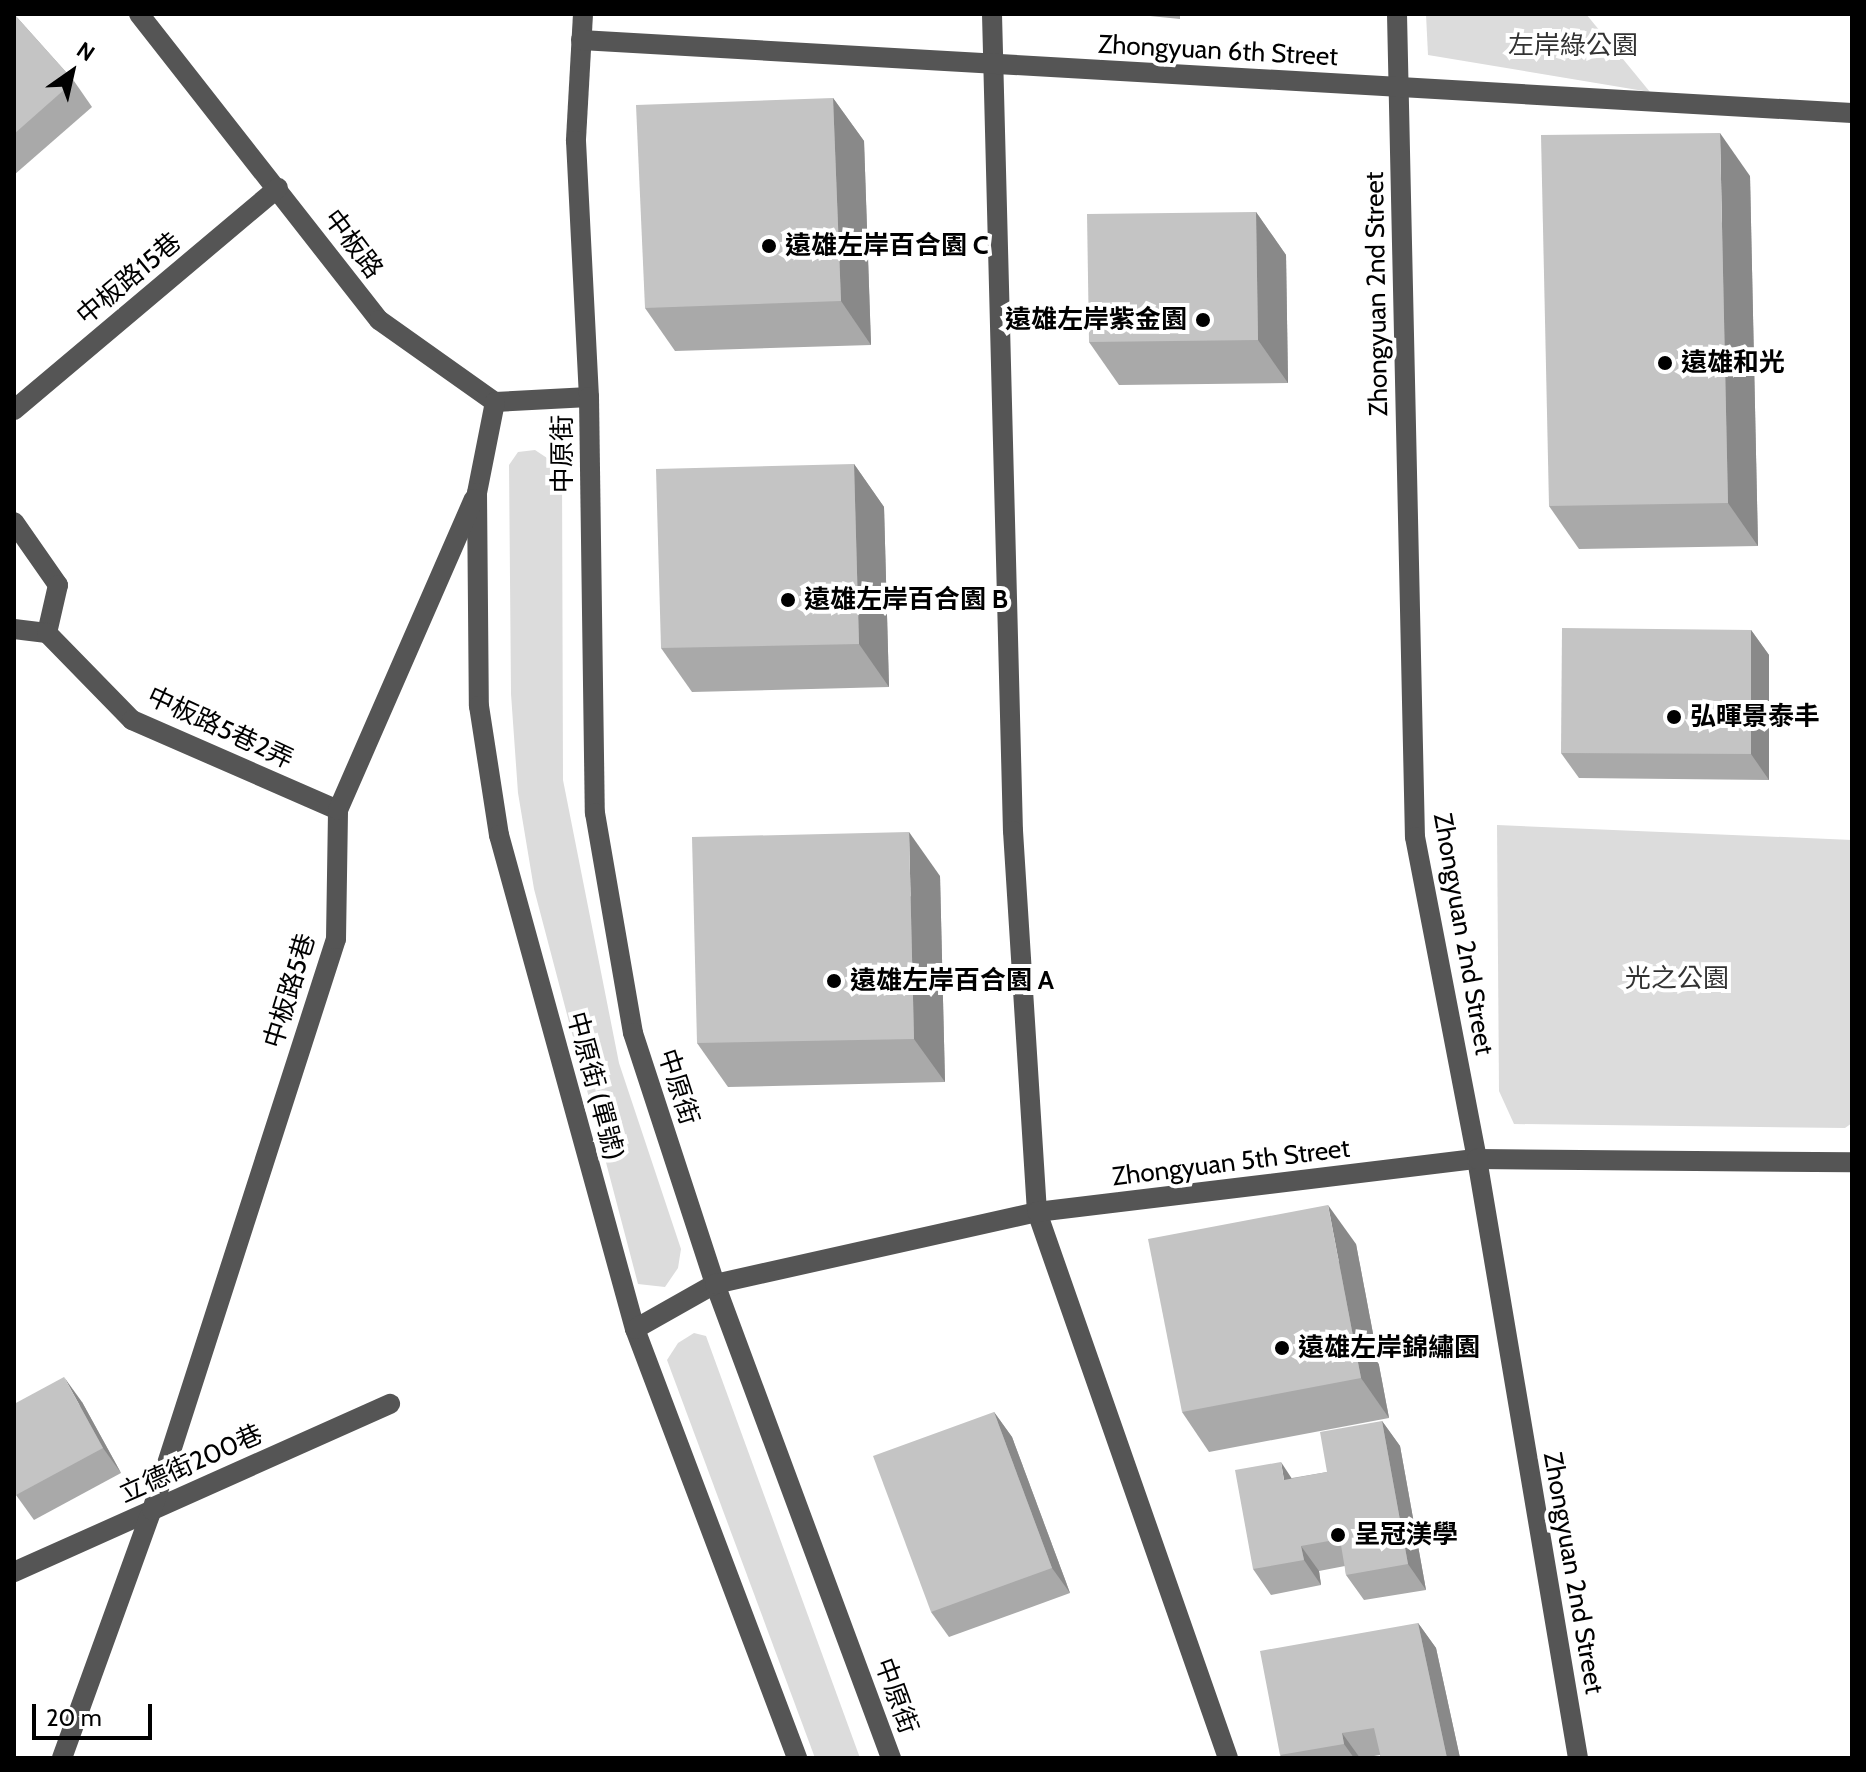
<!DOCTYPE html>
<html>
<head>
<meta charset="utf-8">
<style>
  body { margin:0 }
  #map { position:relative; width:1866px; height:1772px; overflow:hidden; background:#fff; font-family:Cabin,"Noto Sans TC",sans-serif }
  div>[style] { position:absolute }
  [style*='--x'] { left:calc(var(--x)*1px); top:calc(var(--y)*1px); width:calc(var(--w)*1px); rotate:calc(var(--a)*1deg) }
  .green>* { inset:0; background:#dcdcdc }
  .minor>* { height:20px; margin:-10px; padding:0 10px; transform-origin:10px; border-radius:10px; background:#555 }
  .wall>* { inset:0; background:#a9a9a9 }
  .shaded-wall>* { inset:0; background:#898989 }
  .building>* { inset:0; background:#c4c4c4 }
  .dots>* { width:22px; height:22px; translate:-50% -50%; box-sizing:border-box; border:4px solid #fff; border-radius:50% }
  span { translate:-50% -50%; white-space:nowrap; text-align:center; line-height:1.15; -webkit-text-stroke:8px #fff; paint-order:stroke }
  .park-label { font-size:26px; color:#333 }
  .street-label { font-size:26px; color:#000 }
  .poi-label { font-size:26px; color:#000; font-weight:700 }
  .left { translate:0 -50%; text-align:left }
  .right { translate:-100% -50%; text-align:right }
  .frame { position:absolute; inset:0; border:16px solid #000; pointer-events:none }
  .north { position:absolute; left:32px; top:32px; width:80px; height:80px; -webkit-text-stroke:6px #fff; paint-order:stroke; rotate:34deg; font-size:22px; font-weight:700; line-height:32px; text-align:center; color:#000 }
  .north::after { content:''; display:block; margin:auto; width:28px; height:36px; background:#000; clip-path:polygon(50% 0,100% 100%,50% 72%,0 100%) }
  .scale { position:absolute; left:32px; top:1704px; width:120px; height:36px; box-sizing:border-box; border:4px solid #000; border-top:0; padding-left:10px; font-size:24px; line-height:28px; white-space:nowrap; color:#000; -webkit-text-stroke:6px #fff; paint-order:stroke }
</style>
</head>
<body>
<div id="map">
  <div class="green">
    <i style="clip-path:polygon(1426px 14px,1586px 14px,1650px 92px,1428px 55px)"></i>
    <i style="clip-path:polygon(535px 450px,562px 468px,563px 780px,619px 1063px,681px 1249px,678px 1268px,665px 1287px,638px 1284px,534px 889px,518px 793px,511px 694px,509px 465px,518px 452px)"></i>
    <i style="clip-path:polygon(1497px 825px,1852px 840px,1852px 1123px,1845px 1128px,1514px 1124px,1499px 1091px)"></i>
    <i style="clip-path:polygon(694px 1333px,706px 1336px,860px 1758px,815px 1758px,667px 1360px,678px 1343px)"></i>
  </div>
  <div class="minor">
    <i style="--x:139;--y:14;--w:389;--a:51.9"></i>
    <i style="--x:379;--y:320;--w:142;--a:35.3"></i>
    <i style="--x:495;--y:402;--w:94;--a:-3"></i>
    <i style="--x:583;--y:14;--w:127;--a:93.2"></i>
    <i style="--x:576;--y:141;--w:256;--a:87.1"></i>
    <i style="--x:589;--y:397;--w:416;--a:89.2"></i>
    <i style="--x:595;--y:813;--w:223;--a:80.2"></i>
    <i style="--x:633;--y:1033;--w:264;--a:71.9"></i>
    <i style="--x:715;--y:1284;--w:506;--a:69.63"></i>
    <i style="--x:992;--y:14;--w:817;--a:88.53"></i>
    <i style="--x:1013;--y:831;--w:382;--a:86.4"></i>
    <i style="--x:1037;--y:1212;--w:578;--a:70.72"></i>
    <i style="--x:1397;--y:14;--w:823;--a:88.75"></i>
    <i style="--x:1415;--y:837;--w:328;--a:79.1"></i>
    <i style="--x:1477;--y:1159;--w:607;--a:80.43"></i>
    <i style="--x:581;--y:40;--w:1273;--a:3.29"></i>
    <i style="--x:495;--y:402;--w:93;--a:101.2"></i>
    <i style="--x:477;--y:493;--w:213;--a:89.5"></i>
    <i style="--x:479;--y:706;--w:131;--a:81.2"></i>
    <i style="--x:499;--y:835;--w:512;--a:74.61"></i>
    <i style="--x:635;--y:1329;--w:459;--a:69.3"></i>
    <i style="--x:14;--y:410;--w:345;--a:-40.1"></i>
    <i style="--x:14;--y:522;--w:77;--a:55.1"></i>
    <i style="--x:58;--y:585;--w:49;--a:102.9"></i>
    <i style="--x:14;--y:629;--w:33;--a:7"></i>
    <i style="--x:47;--y:633;--w:122;--a:45.7"></i>
    <i style="--x:132;--y:720;--w:225;--a:23.6"></i>
    <i style="--x:635;--y:1329;--w:92;--a:-29.4"></i>
    <i style="--x:715;--y:1284;--w:330;--a:-12.6"></i>
    <i style="--x:1037;--y:1212;--w:443;--a:-6.9"></i>
    <i style="--x:1477;--y:1159;--w:375;--a:0.5"></i>
    <i style="--x:14;--y:1572;--w:412;--a:-24.1"></i>
    <i style="--x:62;--y:1758;--w:264;--a:-70.1"></i>
    <i style="--x:152;--y:1510;--w:600;--a:-72.14"></i>
    <i style="--x:336;--y:939;--w:129;--a:-89.1"></i>
    <i style="--x:338;--y:810;--w:339;--a:-66.4"></i>
  </div>
  <div class="wall">
    <i style="clip-path:polygon(14px 14px,74px 81px,92px 107px,14px 175px)"></i>
    <i style="clip-path:polygon(1130px 14px,1180px 14px,1180px 19px)"></i>
    <i style="clip-path:polygon(833px 98px,864px 141px,871px 345px,675px 351px,645px 308px)"></i>
    <i style="clip-path:polygon(1750px 176px,1758px 546px,1579px 549px,1549px 506px)"></i>
    <i style="clip-path:polygon(1256px 212px,1286px 255px,1288px 383px,1119px 385px,1089px 342px)"></i>
    <i style="clip-path:polygon(854px 464px,884px 507px,889px 687px,692px 692px,661px 648px)"></i>
    <i style="clip-path:polygon(1751px 630px,1769px 655px,1769px 780px,1579px 778px,1561px 753px)"></i>
    <i style="clip-path:polygon(940px 876px,945px 1082px,728px 1087px,697px 1043px)"></i>
    <i style="clip-path:polygon(1356px 1244px,1389px 1418px,1209px 1452px,1182px 1412px)"></i>
    <i style="clip-path:polygon(82px 1402px,121px 1473px,34px 1520px,16px 1495px)"></i>
    <i style="clip-path:polygon(994px 1412px,1012px 1437px,1070px 1593px,949px 1637px,931px 1612px)"></i>
    <i style="clip-path:polygon(1382px 1421px,1400px 1446px,1426px 1590px,1364px 1600px,1346px 1575px,1345px 1566px,1319px 1571px,1321px 1585px,1271px 1595px,1253px 1569px,1292px 1478px,1327px 1472px)"></i>
    <i style="clip-path:polygon(1418px 1623px,1436px 1648px,1460px 1758px,1381px 1758px,1380px 1755px,1362px 1758px,1282px 1758px,1280px 1755px)"></i>
  </div>
  <div class="shaded-wall">
    <i style="clip-path:polygon(833px 98px,864px 141px,871px 345px,841px 301px)"></i>
    <i style="clip-path:polygon(1720px 133px,1750px 176px,1758px 546px,1728px 503px)"></i>
    <i style="clip-path:polygon(1256px 212px,1286px 255px,1288px 383px,1258px 340px)"></i>
    <i style="clip-path:polygon(854px 464px,884px 507px,889px 687px,859px 644px)"></i>
    <i style="clip-path:polygon(1751px 630px,1769px 655px,1769px 780px,1751px 754px)"></i>
    <i style="clip-path:polygon(909px 832px,940px 876px,945px 1082px,914px 1039px)"></i>
    <i style="clip-path:polygon(1328px 1205px,1356px 1244px,1389px 1418px,1361px 1378px)"></i>
    <i style="clip-path:polygon(64px 1377px,82px 1402px,121px 1473px,103px 1448px)"></i>
    <i style="clip-path:polygon(994px 1412px,1012px 1437px,1070px 1593px,1052px 1568px)"></i>
    <i style="clip-path:polygon(1382px 1421px,1400px 1446px,1426px 1590px,1408px 1564px)"></i>
    <i style="clip-path:polygon(1281px 1462px,1298px 1488px,1284px 1480px)"></i>
    <i style="clip-path:polygon(1301px 1546px,1319px 1571px,1321px 1585px,1304px 1560px)"></i>
    <i style="clip-path:polygon(1418px 1623px,1436px 1648px,1460px 1758px,1447px 1758px)"></i>
    <i style="clip-path:polygon(1342px 1733px,1360px 1758px,1354px 1758px,1344px 1744px)"></i>
  </div>
  <div class="building">
    <i style="clip-path:polygon(14px 14px,74px 81px,14px 134px)"></i>
    <i style="clip-path:polygon(833px 98px,841px 301px,645px 308px,636px 105px)"></i>
    <i style="clip-path:polygon(1720px 133px,1728px 503px,1549px 506px,1541px 135px)"></i>
    <i style="clip-path:polygon(1256px 212px,1258px 340px,1089px 342px,1087px 214px)"></i>
    <i style="clip-path:polygon(854px 464px,859px 644px,661px 648px,656px 469px)"></i>
    <i style="clip-path:polygon(1562px 628px,1751px 630px,1751px 754px,1561px 753px)"></i>
    <i style="clip-path:polygon(909px 832px,914px 1039px,697px 1043px,692px 837px)"></i>
    <i style="clip-path:polygon(1328px 1205px,1361px 1378px,1182px 1412px,1148px 1239px)"></i>
    <i style="clip-path:polygon(64px 1377px,103px 1448px,16px 1495px,14px 1491px,14px 1404px)"></i>
    <i style="clip-path:polygon(994px 1412px,1052px 1568px,931px 1612px,873px 1456px)"></i>
    <i style="clip-path:polygon(1382px 1421px,1408px 1564px,1346px 1575px,1340px 1539px,1301px 1546px,1304px 1560px,1253px 1569px,1235px 1470px,1281px 1462px,1284px 1480px,1327px 1472px,1320px 1432px)"></i>
    <i style="clip-path:polygon(1418px 1623px,1447px 1758px,1381px 1758px,1374px 1728px,1342px 1733px,1344px 1744px,1280px 1755px,1260px 1651px)"></i>
  </div>
  <div class="dots">
    <i style="left:769px;top:246px;background:#000"></i>
    <i style="left:1203px;top:320px;background:#000"></i>
    <i style="left:1665px;top:363px;background:#000"></i>
    <i style="left:788px;top:600px;background:#000"></i>
    <i style="left:1674px;top:717px;background:#000"></i>
    <i style="left:834px;top:981px;background:#000"></i>
    <i style="left:1282px;top:1348px;background:#000"></i>
    <i style="left:1338px;top:1535px;background:#000"></i>
  </div>
  <div class="park-label">
    <span style="left:1573px;top:46px">左岸綠公園</span>
    <span style="left:1677px;top:979px">光之公園</span>
  </div>
  <div class="street-label">
    <span style="left:1218px;top:51px;rotate:3deg">Zhongyuan 6th Street</span>
    <span style="left:353px;top:244px;rotate:53deg">中板路</span>
    <span style="left:129px;top:279px;rotate:-40deg">中板路15巷</span>
    <span style="left:1377px;top:294px;rotate:-91deg">Zhongyuan 2nd Street</span>
    <span style="left:563px;top:454px;rotate:-90deg">中原街</span>
    <span style="left:220px;top:728px;rotate:25deg">中板路5巷2弄</span>
    <span style="left:1463px;top:934px;rotate:80deg">Zhongyuan 2nd Street</span>
    <span style="left:290px;top:991px;rotate:-73deg">中板路5巷</span>
    <span style="left:595px;top:1086px;rotate:75deg">中原街 (單號)</span>
    <span style="left:678px;top:1087px;rotate:72deg">中原街</span>
    <span style="left:1231px;top:1163px;rotate:-7deg">Zhongyuan 5th Street</span>
    <span style="left:191px;top:1464px;rotate:-24deg">立德街200巷</span>
    <span style="left:1573px;top:1573px;rotate:80deg">Zhongyuan 2nd Street</span>
    <span style="left:896px;top:1696px;rotate:70deg">中原街</span>
  </div>
  <div class="poi-label">
    <span class="left" style="left:785px;top:246px">遠雄左岸百合園 C</span>
    <span class="right" style="left:1187px;top:320px">遠雄左岸紫金園</span>
    <span class="left" style="left:1681px;top:363px">遠雄和光</span>
    <span class="left" style="left:804px;top:600px">遠雄左岸百合園 B</span>
    <span class="left" style="left:1690px;top:717px">弘暉景泰丰</span>
    <span class="left" style="left:850px;top:981px">遠雄左岸百合園 A</span>
    <span class="left" style="left:1298px;top:1348px">遠雄左岸錦繡園</span>
    <span class="left" style="left:1354px;top:1535px">呈冠渼學</span>
  </div>
  <div class="frame"></div>
  <div class="north">N</div>
  <div class="scale">20 m</div>
</div>
</body>
</html>
